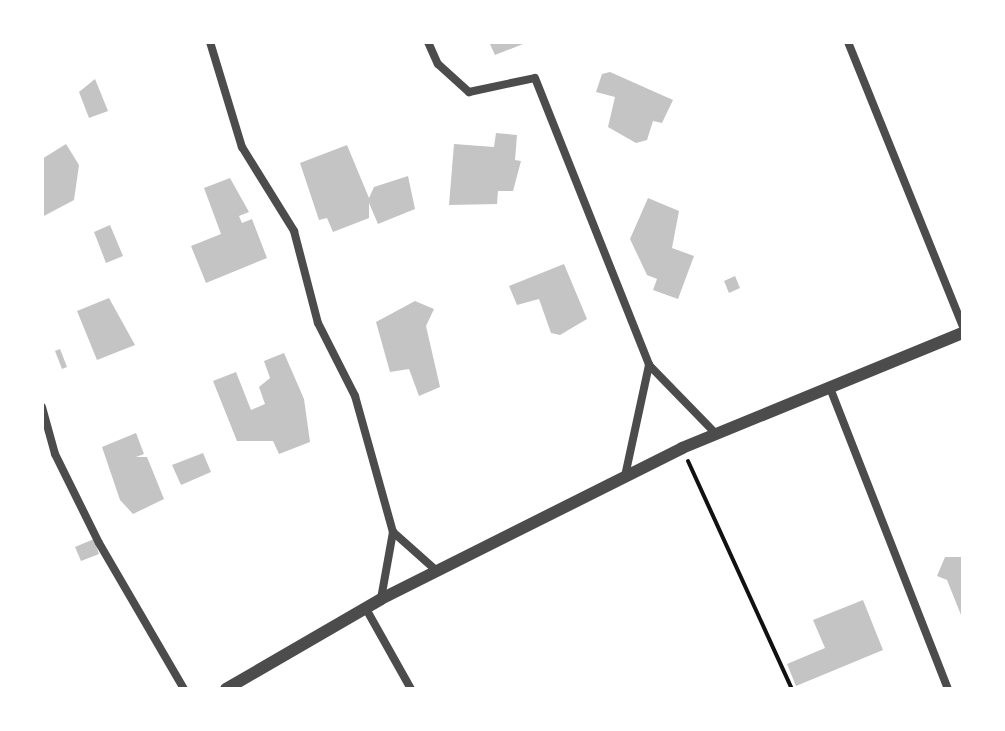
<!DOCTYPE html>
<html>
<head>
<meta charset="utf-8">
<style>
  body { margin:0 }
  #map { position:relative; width:1005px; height:731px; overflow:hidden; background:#fff; font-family:Mulish,sans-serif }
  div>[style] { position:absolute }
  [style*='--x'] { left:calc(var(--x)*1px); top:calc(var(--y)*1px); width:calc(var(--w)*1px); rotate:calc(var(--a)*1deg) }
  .building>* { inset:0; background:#c4c4c4 }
  .path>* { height:4px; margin:-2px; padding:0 2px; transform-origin:2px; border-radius:2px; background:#111 }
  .minor>* { height:8px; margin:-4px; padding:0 4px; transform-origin:4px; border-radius:4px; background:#4c4c4c }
  .tertiary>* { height:12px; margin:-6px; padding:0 6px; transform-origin:6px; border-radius:6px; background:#4c4c4c }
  span { translate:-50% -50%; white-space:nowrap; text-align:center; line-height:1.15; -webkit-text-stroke:7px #fff; paint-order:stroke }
  .frame { position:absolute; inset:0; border:44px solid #fff; pointer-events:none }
</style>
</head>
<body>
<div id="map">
  <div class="building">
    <i style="clip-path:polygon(489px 42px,528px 42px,495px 55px)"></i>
    <i style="clip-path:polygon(610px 72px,673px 100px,662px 123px,653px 121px,647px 140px,636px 143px,608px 127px,615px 97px,596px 92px,602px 74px)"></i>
    <i style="clip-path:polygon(95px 79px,108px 111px,89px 118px,79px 92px)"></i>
    <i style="clip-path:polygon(496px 133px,517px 135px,515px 160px,521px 161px,513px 191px,498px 191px,497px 204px,449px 205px,454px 144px,494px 147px)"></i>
    <i style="clip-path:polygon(66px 144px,79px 165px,74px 200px,42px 217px,42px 159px)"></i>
    <i style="clip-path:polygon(347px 145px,369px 198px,374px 187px,408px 176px,415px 209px,378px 224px,369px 203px,369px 218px,333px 232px,327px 218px,319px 220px,300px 163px)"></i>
    <i style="clip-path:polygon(230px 178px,249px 212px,239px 216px,242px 223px,252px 219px,267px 258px,206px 283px,191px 246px,221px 234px,204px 188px)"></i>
    <i style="clip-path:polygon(648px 198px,679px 211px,672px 248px,694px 256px,678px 299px,653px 290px,657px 279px,647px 275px,630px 239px)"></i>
    <i style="clip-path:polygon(110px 225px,123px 256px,106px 263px,94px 232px)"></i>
    <i style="clip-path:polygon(564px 264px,587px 319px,560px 335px,551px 333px,539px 299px,517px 305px,509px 286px)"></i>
    <i style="clip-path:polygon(735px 276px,740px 288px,729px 293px,724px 281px)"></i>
    <i style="clip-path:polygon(109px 298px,135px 345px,97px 360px,77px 311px)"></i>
    <i style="clip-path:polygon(415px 301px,434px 309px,426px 326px,440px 387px,419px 396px,409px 369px,390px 372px,376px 322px)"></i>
    <i style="clip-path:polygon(60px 349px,67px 367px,62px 369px,55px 351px)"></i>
    <i style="clip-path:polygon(284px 353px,304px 399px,310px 442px,279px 454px,273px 441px,237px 441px,213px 381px,236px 372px,251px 410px,265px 404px,259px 387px,270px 378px,264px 361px)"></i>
    <i style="clip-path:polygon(136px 433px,144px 454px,136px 457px,147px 457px,164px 499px,133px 514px,120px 500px,102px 447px)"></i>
    <i style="clip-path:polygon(203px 453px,211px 472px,181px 485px,172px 465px)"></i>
    <i style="clip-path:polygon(94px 539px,99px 554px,81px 561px,75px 547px)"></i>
    <i style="clip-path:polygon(945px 557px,963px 557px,963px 620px,947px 580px,937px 576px)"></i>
    <i style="clip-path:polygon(863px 600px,883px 650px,796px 686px,787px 664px,825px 648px,813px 620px)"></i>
  </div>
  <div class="path">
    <i style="--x:688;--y:461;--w:251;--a:65.5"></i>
  </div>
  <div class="minor">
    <i style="--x:210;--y:42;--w:110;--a:73.1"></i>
    <i style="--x:242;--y:147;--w:99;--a:58.2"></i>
    <i style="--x:294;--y:231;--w:95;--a:75.4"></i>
    <i style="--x:318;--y:323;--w:82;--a:63.1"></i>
    <i style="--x:355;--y:396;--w:141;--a:74.4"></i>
    <i style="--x:393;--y:532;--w:68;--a:100.2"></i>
    <i style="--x:428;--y:42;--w:24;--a:66"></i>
    <i style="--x:438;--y:64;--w:42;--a:42.1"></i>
    <i style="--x:469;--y:92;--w:67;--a:-12"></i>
    <i style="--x:535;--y:78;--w:309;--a:68.3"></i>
    <i style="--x:649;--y:365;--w:96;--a:45.8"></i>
    <i style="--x:848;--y:42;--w:306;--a:68"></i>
    <i style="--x:830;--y:388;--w:323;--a:68.6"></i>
    <i style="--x:42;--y:407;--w:49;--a:74.5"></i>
    <i style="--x:55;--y:454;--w:99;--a:63.7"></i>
    <i style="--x:99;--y:543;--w:169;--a:59.8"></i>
    <i style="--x:625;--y:476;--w:114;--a:-77.8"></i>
    <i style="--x:393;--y:532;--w:59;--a:41.6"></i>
    <i style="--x:365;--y:607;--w:94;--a:60.7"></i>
  </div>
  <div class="tertiary">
    <i style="--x:226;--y:689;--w:179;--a:-30.1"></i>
    <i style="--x:381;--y:599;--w:337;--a:-26.6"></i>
    <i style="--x:682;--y:448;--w:304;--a:-22.3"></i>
  </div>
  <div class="frame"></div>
</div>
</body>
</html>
